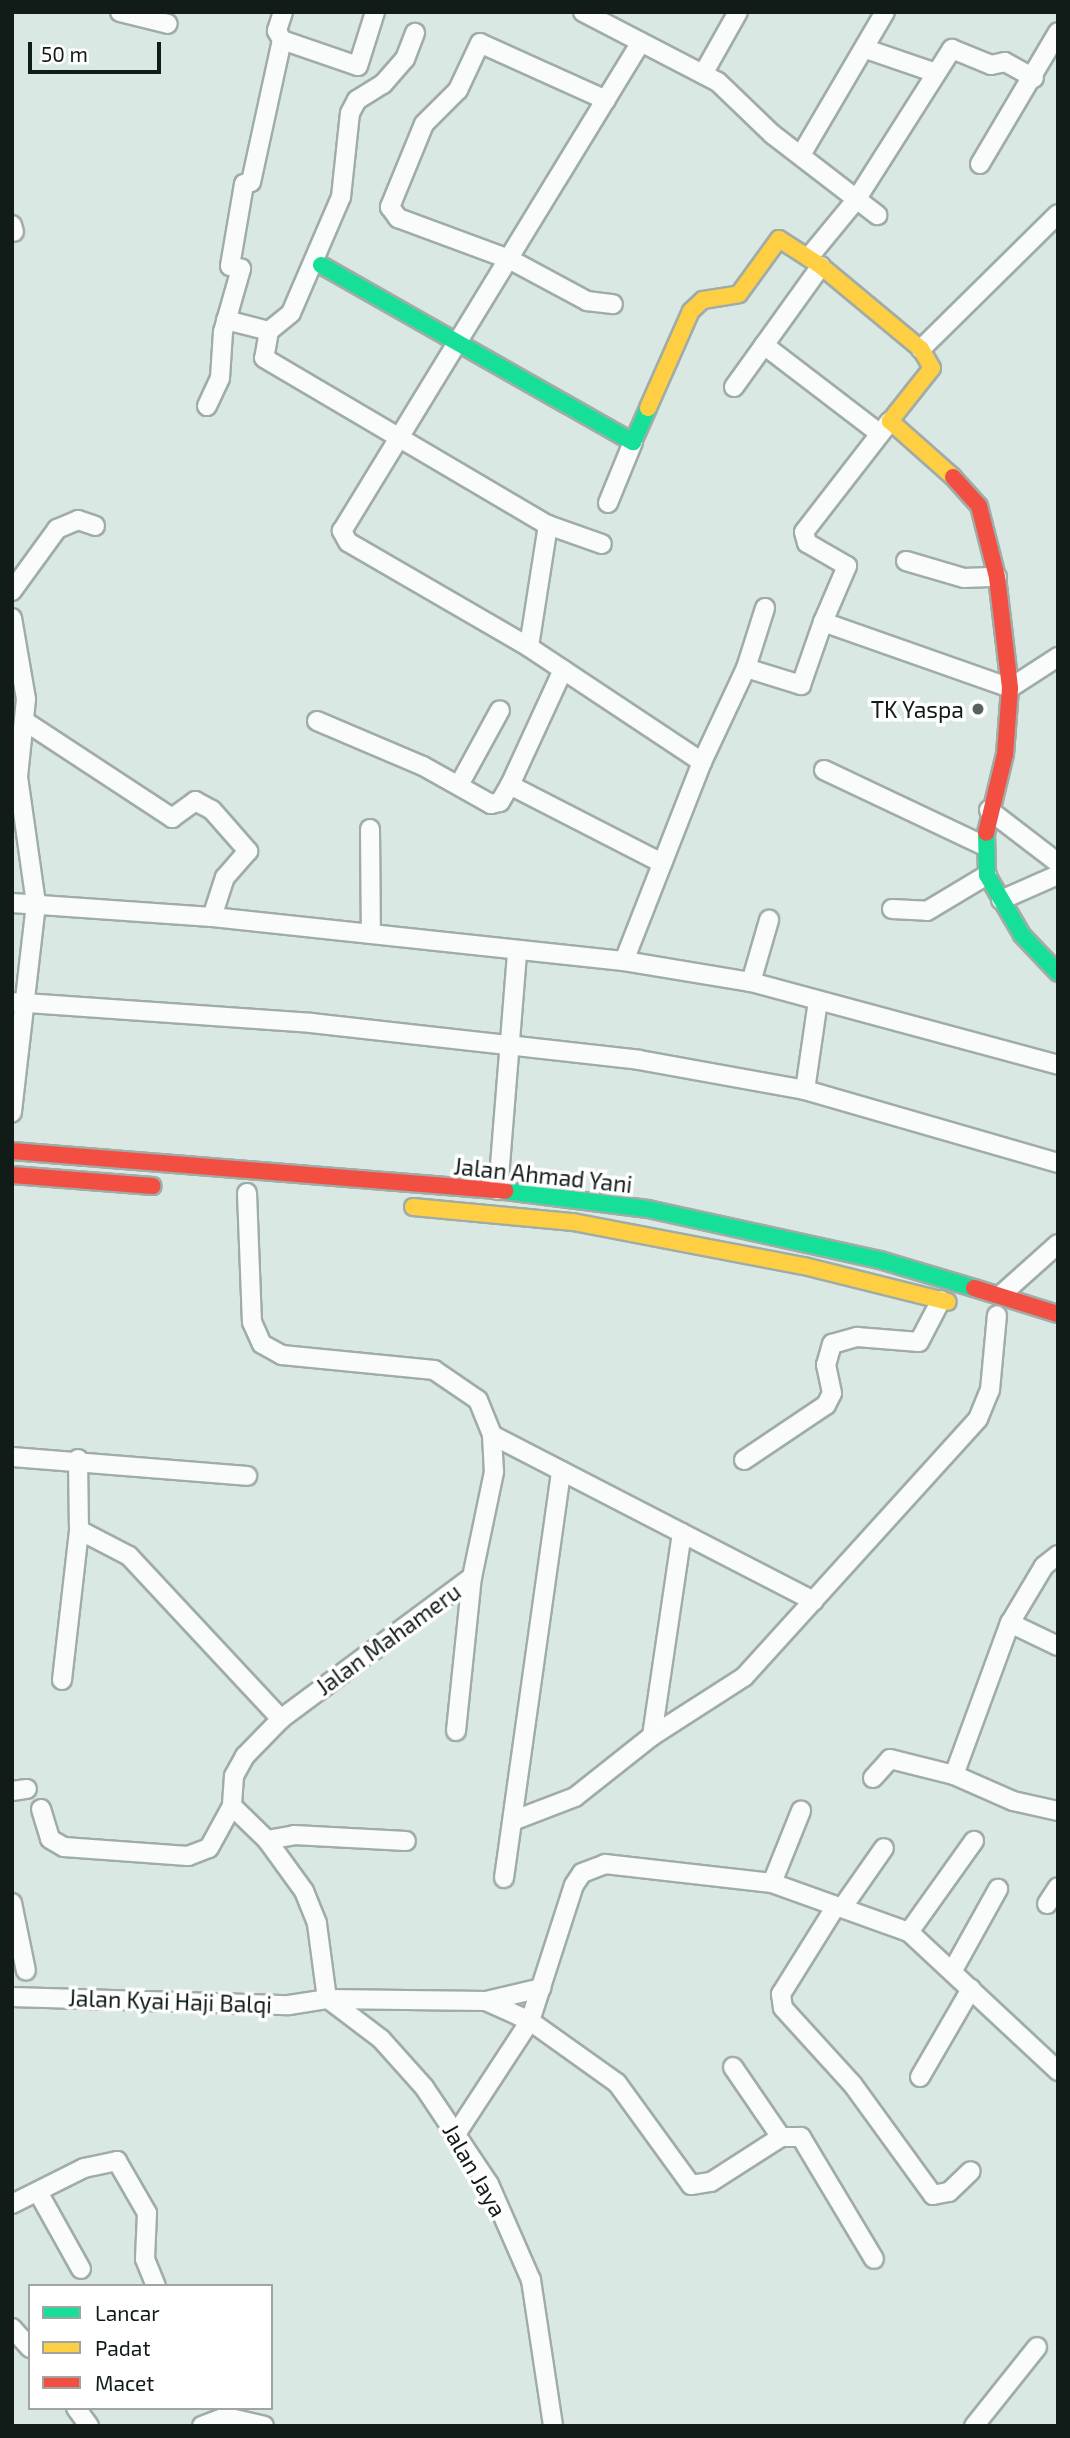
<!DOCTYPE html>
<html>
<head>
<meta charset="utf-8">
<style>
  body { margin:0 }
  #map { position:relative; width:1070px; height:2438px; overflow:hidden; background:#d9e8e3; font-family:"Exo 2",sans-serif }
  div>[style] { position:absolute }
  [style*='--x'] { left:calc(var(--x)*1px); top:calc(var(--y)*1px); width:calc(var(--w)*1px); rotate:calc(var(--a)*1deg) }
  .roads { filter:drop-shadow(2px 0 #a0aca8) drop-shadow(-2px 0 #a0aca8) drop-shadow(0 2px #a0aca8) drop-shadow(0 -2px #a0aca8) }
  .street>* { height:18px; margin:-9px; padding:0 9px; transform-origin:9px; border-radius:9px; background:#f9fcfb }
  .fast>* { height:16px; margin:-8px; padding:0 8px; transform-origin:8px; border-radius:8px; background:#16e098 }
  .slow>* { height:16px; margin:-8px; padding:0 8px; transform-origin:8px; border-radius:8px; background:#ffcf43 }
  .jam>* { height:16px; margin:-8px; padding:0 8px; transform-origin:8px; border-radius:8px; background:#f24e42 }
  .dots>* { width:19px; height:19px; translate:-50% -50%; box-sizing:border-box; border:4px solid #fff; border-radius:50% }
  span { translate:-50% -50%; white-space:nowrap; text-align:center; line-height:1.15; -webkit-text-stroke:7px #fff; paint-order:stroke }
  .poi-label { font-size:23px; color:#111b18 }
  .right { translate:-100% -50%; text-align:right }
  .street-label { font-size:23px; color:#111b18 }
  .frame { position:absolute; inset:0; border:14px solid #111b18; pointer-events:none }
  .legend { position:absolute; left:28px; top:2284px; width:245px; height:126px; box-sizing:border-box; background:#fff; border:2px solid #a0a4a3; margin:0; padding:9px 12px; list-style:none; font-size:21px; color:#111b18 }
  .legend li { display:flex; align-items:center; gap:14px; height:35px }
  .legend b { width:35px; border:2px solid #a0a4a3 }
  .scale { position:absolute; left:28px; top:42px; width:133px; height:32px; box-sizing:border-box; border:4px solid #111b18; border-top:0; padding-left:9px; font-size:21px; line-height:24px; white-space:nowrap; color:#111b18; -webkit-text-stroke:5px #fff; paint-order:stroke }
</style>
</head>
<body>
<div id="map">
  <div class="roads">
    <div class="street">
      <i style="--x:120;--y:12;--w:49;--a:14"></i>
      <i style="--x:283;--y:12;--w:20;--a:108"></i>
      <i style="--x:277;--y:31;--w:10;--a:61"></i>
      <i style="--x:282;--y:40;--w:80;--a:18.9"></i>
      <i style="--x:358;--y:66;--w:57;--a:-72.5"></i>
      <i style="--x:583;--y:12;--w:152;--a:27.4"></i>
      <i style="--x:718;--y:82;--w:75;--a:43.9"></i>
      <i style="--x:772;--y:134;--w:133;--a:37.6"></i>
      <i style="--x:866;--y:49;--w:74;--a:18.9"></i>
      <i style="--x:703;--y:74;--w:71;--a:-60.6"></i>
      <i style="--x:606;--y:100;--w:138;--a:-155.7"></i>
      <i style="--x:480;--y:43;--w:52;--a:115.1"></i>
      <i style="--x:458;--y:90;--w:48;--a:135"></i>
      <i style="--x:424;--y:124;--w:90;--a:112.3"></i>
      <i style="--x:390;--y:207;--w:14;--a:54"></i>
      <i style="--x:398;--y:218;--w:118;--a:20.3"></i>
      <i style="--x:509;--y:259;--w:89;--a:28.3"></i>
      <i style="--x:587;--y:301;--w:26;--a:7"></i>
      <i style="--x:801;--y:155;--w:166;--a:-59.6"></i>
      <i style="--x:980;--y:164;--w:153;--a:-59.4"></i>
      <i style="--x:12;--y:225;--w:7;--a:74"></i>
      <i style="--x:809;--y:257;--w:74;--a:-50.5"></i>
      <i style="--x:856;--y:200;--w:179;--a:-57.6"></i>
      <i style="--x:952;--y:49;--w:42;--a:22.3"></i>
      <i style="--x:991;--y:65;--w:14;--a:-12"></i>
      <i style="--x:1005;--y:62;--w:33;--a:29"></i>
      <i style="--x:226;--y:320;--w:44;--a:14.3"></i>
      <i style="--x:269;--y:331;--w:27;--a:100"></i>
      <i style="--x:264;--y:358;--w:329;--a:30.5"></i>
      <i style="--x:548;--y:525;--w:123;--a:98.9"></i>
      <i style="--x:269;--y:331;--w:28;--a:-39"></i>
      <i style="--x:291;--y:313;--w:126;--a:-66.7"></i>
      <i style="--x:341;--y:197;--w:84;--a:-83.9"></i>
      <i style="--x:350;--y:113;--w:15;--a:-62"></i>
      <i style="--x:357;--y:100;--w:31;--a:-32"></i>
      <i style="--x:383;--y:84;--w:33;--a:-49"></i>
      <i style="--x:405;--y:59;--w:28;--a:-69"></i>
      <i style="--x:764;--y:345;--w:145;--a:37.4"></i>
      <i style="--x:921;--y:349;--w:192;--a:-44.6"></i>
      <i style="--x:734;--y:387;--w:149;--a:-54.3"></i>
      <i style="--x:207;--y:406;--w:31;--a:-65"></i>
      <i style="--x:220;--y:378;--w:46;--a:-86.3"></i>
      <i style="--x:223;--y:332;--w:66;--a:-74.1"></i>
      <i style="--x:241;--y:269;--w:11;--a:-165"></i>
      <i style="--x:230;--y:266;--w:83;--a:-80.3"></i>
      <i style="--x:244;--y:184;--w:7;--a:-16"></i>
      <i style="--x:251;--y:182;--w:145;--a:-77.7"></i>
      <i style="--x:608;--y:503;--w:66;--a:-67.7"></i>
      <i style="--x:548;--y:525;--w:57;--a:19.4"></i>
      <i style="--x:906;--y:561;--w:60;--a:16.3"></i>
      <i style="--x:964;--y:578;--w:33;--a:-2"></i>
      <i style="--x:12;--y:591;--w:77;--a:-54"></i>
      <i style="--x:57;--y:529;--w:23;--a:-23"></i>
      <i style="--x:78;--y:520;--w:18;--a:19"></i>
      <i style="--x:12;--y:618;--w:82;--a:80.2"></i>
      <i style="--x:26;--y:699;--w:78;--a:95.9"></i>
      <i style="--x:18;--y:777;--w:128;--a:81.9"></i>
      <i style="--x:36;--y:904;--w:210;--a:96.6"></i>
      <i style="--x:823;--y:622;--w:61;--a:-66.8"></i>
      <i style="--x:847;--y:566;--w:46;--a:-150.1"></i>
      <i style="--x:807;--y:543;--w:11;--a:-105"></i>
      <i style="--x:804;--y:532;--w:140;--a:-52.2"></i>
      <i style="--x:746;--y:668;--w:63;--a:-72.4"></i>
      <i style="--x:317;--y:721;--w:115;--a:23"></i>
      <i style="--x:423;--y:766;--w:78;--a:29.2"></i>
      <i style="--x:491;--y:804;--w:9;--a:-13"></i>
      <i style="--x:500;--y:802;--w:20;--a:-60"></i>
      <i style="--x:510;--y:785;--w:171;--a:27.2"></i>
      <i style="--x:26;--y:722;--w:175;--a:33.3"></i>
      <i style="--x:172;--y:818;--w:29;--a:-36"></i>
      <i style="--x:195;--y:801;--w:19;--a:28"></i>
      <i style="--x:212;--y:810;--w:55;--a:48.7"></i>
      <i style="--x:248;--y:851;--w:35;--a:131"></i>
      <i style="--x:225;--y:877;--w:42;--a:108"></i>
      <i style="--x:702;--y:762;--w:104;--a:-64.9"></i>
      <i style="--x:746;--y:668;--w:58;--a:17.2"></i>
      <i style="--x:801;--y:685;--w:67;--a:-70.8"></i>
      <i style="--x:823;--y:622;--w:198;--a:19.4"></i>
      <i style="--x:1010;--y:688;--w:57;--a:-32.9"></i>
      <i style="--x:824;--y:770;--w:178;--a:25.3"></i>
      <i style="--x:459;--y:785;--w:85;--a:-61.3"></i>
      <i style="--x:510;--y:785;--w:127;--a:-65.3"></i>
      <i style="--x:989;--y:810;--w:87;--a:37.5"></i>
      <i style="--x:370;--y:829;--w:105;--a:89.5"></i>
      <i style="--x:1001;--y:900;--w:62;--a:-23.7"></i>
      <i style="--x:12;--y:903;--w:200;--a:4"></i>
      <i style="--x:212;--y:917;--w:414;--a:6.1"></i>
      <i style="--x:624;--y:961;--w:129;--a:9.4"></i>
      <i style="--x:751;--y:982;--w:318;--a:15.1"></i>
      <i style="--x:892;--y:909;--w:35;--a:3"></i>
      <i style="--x:927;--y:911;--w:70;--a:-31"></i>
      <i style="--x:624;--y:961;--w:214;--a:-68.6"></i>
      <i style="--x:702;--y:762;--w:208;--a:-146.4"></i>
      <i style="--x:529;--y:647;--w:209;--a:-149.9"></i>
      <i style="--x:348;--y:542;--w:13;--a:-119"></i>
      <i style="--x:342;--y:531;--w:573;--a:-58.56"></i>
      <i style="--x:751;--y:982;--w:65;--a:-73.8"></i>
      <i style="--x:12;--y:1002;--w:300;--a:4"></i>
      <i style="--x:311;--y:1023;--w:330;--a:6.4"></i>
      <i style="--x:639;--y:1060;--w:169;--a:10.2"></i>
      <i style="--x:805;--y:1090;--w:263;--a:16.1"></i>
      <i style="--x:805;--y:1090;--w:90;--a:-81.7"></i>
      <i style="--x:498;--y:1190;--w:239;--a:-85.4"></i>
      <i style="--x:247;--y:1193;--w:129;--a:87.8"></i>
      <i style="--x:252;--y:1322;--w:24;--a:66"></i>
      <i style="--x:262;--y:1344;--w:23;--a:29"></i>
      <i style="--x:282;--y:1355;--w:153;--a:5.6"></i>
      <i style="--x:434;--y:1370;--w:53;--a:34.3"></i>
      <i style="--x:478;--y:1400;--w:38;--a:68"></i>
      <i style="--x:492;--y:1435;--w:37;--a:87"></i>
      <i style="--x:494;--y:1472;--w:107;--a:101.8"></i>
      <i style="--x:472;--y:1577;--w:238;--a:143.4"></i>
      <i style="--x:281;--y:1719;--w:52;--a:134.2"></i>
      <i style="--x:245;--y:1756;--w:23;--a:119"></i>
      <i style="--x:234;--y:1776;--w:30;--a:94"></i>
      <i style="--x:232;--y:1806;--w:49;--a:44.2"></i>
      <i style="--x:267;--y:1840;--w:63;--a:54"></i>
      <i style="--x:304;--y:1891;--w:35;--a:68"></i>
      <i style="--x:317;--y:1924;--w:76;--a:82.4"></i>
      <i style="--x:1002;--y:1294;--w:75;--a:-41.8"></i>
      <i style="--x:492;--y:1435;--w:362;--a:27.3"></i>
      <i style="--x:12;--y:1457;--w:236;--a:4.6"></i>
      <i style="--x:78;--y:1459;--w:71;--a:89.2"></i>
      <i style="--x:79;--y:1530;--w:56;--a:27.5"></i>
      <i style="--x:129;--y:1556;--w:223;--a:47"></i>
      <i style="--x:744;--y:1460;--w:99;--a:-33.9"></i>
      <i style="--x:826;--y:1405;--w:13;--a:-63"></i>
      <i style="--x:832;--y:1393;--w:29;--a:-102"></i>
      <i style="--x:826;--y:1365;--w:22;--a:-74"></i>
      <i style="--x:832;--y:1344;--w:26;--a:-16"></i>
      <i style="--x:857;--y:1337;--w:62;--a:4.6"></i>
      <i style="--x:919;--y:1342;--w:47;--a:-62.4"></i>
      <i style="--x:1010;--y:1623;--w:53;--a:25.6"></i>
      <i style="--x:62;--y:1680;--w:151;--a:-83.5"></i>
      <i style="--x:456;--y:1731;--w:155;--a:-84.1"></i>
      <i style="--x:652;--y:1736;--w:205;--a:-81.6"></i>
      <i style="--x:954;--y:1775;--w:64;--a:23.8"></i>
      <i style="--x:1013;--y:1801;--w:46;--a:12.5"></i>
      <i style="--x:873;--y:1778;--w:25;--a:-48"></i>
      <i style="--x:890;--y:1759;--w:66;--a:14"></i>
      <i style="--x:954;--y:1775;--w:162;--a:-69.8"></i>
      <i style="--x:1010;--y:1623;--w:66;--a:-59.2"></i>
      <i style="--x:1044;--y:1566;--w:18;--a:-38"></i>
      <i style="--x:12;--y:1791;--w:15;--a:-8"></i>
      <i style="--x:41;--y:1809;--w:31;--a:73"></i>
      <i style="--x:50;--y:1839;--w:16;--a:30"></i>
      <i style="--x:64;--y:1847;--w:124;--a:4.2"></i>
      <i style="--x:188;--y:1856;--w:22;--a:-21"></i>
      <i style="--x:209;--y:1848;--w:48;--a:-61.3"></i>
      <i style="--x:515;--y:1820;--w:64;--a:-21"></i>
      <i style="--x:575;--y:1797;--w:98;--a:-38.4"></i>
      <i style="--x:652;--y:1736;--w:109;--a:-32.7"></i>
      <i style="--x:744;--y:1677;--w:348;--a:-47.8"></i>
      <i style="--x:978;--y:1419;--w:31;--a:-68"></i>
      <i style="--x:990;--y:1390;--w:75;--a:-84.7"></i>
      <i style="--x:267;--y:1840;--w:27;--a:-10"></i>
      <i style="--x:294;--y:1835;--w:112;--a:3.1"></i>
      <i style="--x:504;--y:1878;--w:411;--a:-82"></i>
      <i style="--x:772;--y:1883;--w:78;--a:-68.1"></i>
      <i style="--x:12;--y:1903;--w:69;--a:78.4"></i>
      <i style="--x:1047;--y:1904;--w:20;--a:-57"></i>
      <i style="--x:836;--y:1906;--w:104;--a:122"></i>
      <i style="--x:781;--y:1994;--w:14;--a:82"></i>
      <i style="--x:783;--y:2008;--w:104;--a:47.7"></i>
      <i style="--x:853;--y:2085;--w:136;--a:54"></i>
      <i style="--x:933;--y:2195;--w:16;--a:-11"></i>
      <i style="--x:949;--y:2192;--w:30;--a:-44"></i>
      <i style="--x:842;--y:1908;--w:73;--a:-55"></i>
      <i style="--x:909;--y:1932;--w:112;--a:-54.5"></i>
      <i style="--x:953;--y:1970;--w:93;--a:-60.9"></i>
      <i style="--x:12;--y:1997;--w:277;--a:1.7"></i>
      <i style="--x:289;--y:2005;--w:38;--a:-9"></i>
      <i style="--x:327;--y:1999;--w:159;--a:0.7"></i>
      <i style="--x:486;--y:2001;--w:48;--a:24.4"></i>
      <i style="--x:530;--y:2021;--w:107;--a:35.5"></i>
      <i style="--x:617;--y:2083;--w:126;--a:54"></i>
      <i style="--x:691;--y:2185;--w:20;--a:-9"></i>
      <i style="--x:711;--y:2182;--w:83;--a:-32.7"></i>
      <i style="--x:781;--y:2137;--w:20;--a:0"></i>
      <i style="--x:801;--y:2137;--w:142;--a:59.1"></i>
      <i style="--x:331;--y:2001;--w:63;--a:37.2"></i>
      <i style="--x:381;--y:2039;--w:64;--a:48.1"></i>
      <i style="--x:424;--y:2087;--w:117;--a:56.2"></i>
      <i style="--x:489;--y:2184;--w:105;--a:66.4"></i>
      <i style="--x:531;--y:2280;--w:148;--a:81.4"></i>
      <i style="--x:486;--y:2001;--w:57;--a:-13.3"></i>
      <i style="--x:733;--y:2067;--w:85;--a:55.6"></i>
      <i style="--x:920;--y:2077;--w:102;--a:-59.9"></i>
      <i style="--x:456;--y:2134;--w:135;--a:-56.8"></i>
      <i style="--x:530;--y:2021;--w:143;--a:-72.1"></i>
      <i style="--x:574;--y:1885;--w:14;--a:-56"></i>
      <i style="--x:582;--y:1873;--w:25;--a:-21"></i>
      <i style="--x:605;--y:1864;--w:168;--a:6.5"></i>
      <i style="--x:772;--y:1883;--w:145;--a:19.7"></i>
      <i style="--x:909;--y:1932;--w:204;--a:43"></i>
      <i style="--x:38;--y:2192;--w:88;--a:60.8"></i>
      <i style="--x:12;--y:2204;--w:80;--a:-26.6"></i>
      <i style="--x:84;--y:2168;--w:34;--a:-12"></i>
      <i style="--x:117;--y:2161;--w:60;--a:60"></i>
      <i style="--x:147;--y:2213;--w:46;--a:92.5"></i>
      <i style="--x:145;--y:2259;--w:29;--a:68"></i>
      <i style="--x:12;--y:2328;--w:27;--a:48"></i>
      <i style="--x:76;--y:2408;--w:22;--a:54"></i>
      <i style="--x:202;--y:2426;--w:26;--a:-21"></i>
      <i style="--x:226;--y:2417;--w:39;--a:13"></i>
      <i style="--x:974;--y:2426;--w:101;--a:-51.4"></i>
    </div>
    <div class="fast">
      <i style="--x:321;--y:265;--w:359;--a:29.6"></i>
      <i style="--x:633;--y:442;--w:37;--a:-66"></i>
      <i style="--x:986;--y:833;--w:42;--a:88.6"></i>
      <i style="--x:987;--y:875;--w:69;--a:59.7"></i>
      <i style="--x:1022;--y:935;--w:52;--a:46.5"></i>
      <i style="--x:505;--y:1191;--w:144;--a:7.2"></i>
      <i style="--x:648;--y:1209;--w:238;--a:12.4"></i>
      <i style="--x:880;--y:1260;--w:98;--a:16.6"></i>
    </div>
    <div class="slow">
      <i style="--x:648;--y:408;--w:106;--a:-66.1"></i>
      <i style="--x:691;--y:311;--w:16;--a:-43"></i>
      <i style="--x:703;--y:300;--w:36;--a:-9"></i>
      <i style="--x:739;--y:294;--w:68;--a:-54"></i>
      <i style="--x:779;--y:239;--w:50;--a:32.7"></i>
      <i style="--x:821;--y:266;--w:130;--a:39.7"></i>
      <i style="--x:921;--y:349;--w:22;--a:60"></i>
      <i style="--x:932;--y:368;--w:68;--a:128.4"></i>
      <i style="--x:890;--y:421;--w:84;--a:41.6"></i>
      <i style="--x:413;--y:1207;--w:161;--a:5.4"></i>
      <i style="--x:573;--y:1222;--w:235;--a:10.8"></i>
      <i style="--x:804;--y:1266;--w:148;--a:14"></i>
    </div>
    <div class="jam">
      <i style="--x:953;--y:477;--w:39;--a:48"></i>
      <i style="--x:979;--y:506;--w:73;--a:75.8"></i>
      <i style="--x:997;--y:577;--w:112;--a:83.3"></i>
      <i style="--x:1010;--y:688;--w:66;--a:94.3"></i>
      <i style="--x:1005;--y:754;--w:81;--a:103.5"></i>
      <i style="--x:12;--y:1151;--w:495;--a:4.6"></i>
      <i style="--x:12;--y:1175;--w:141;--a:4.5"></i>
      <i style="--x:974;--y:1288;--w:88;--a:17.2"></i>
    </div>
  </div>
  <div class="dots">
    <i style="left:978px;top:709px;background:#57635f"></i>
  </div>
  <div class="poi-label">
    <span class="right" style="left:964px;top:709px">TK Yaspa</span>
  </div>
  <div class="street-label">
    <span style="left:543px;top:1175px;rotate:6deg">Jalan Ahmad Yani</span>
    <span style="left:388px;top:1639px;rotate:-36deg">Jalan Mahameru</span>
    <span style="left:170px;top:2001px;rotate:2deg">Jalan Kyai Haji Balqi</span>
    <span style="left:475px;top:2170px;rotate:60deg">Jalan Jaya</span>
  </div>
  <div class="frame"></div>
  <ul class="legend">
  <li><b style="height:9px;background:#16e098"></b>Lancar</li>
  <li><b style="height:9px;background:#ffcf43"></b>Padat</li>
  <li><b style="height:9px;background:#f24e42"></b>Macet</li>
  </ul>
  <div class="scale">50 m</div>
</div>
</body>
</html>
